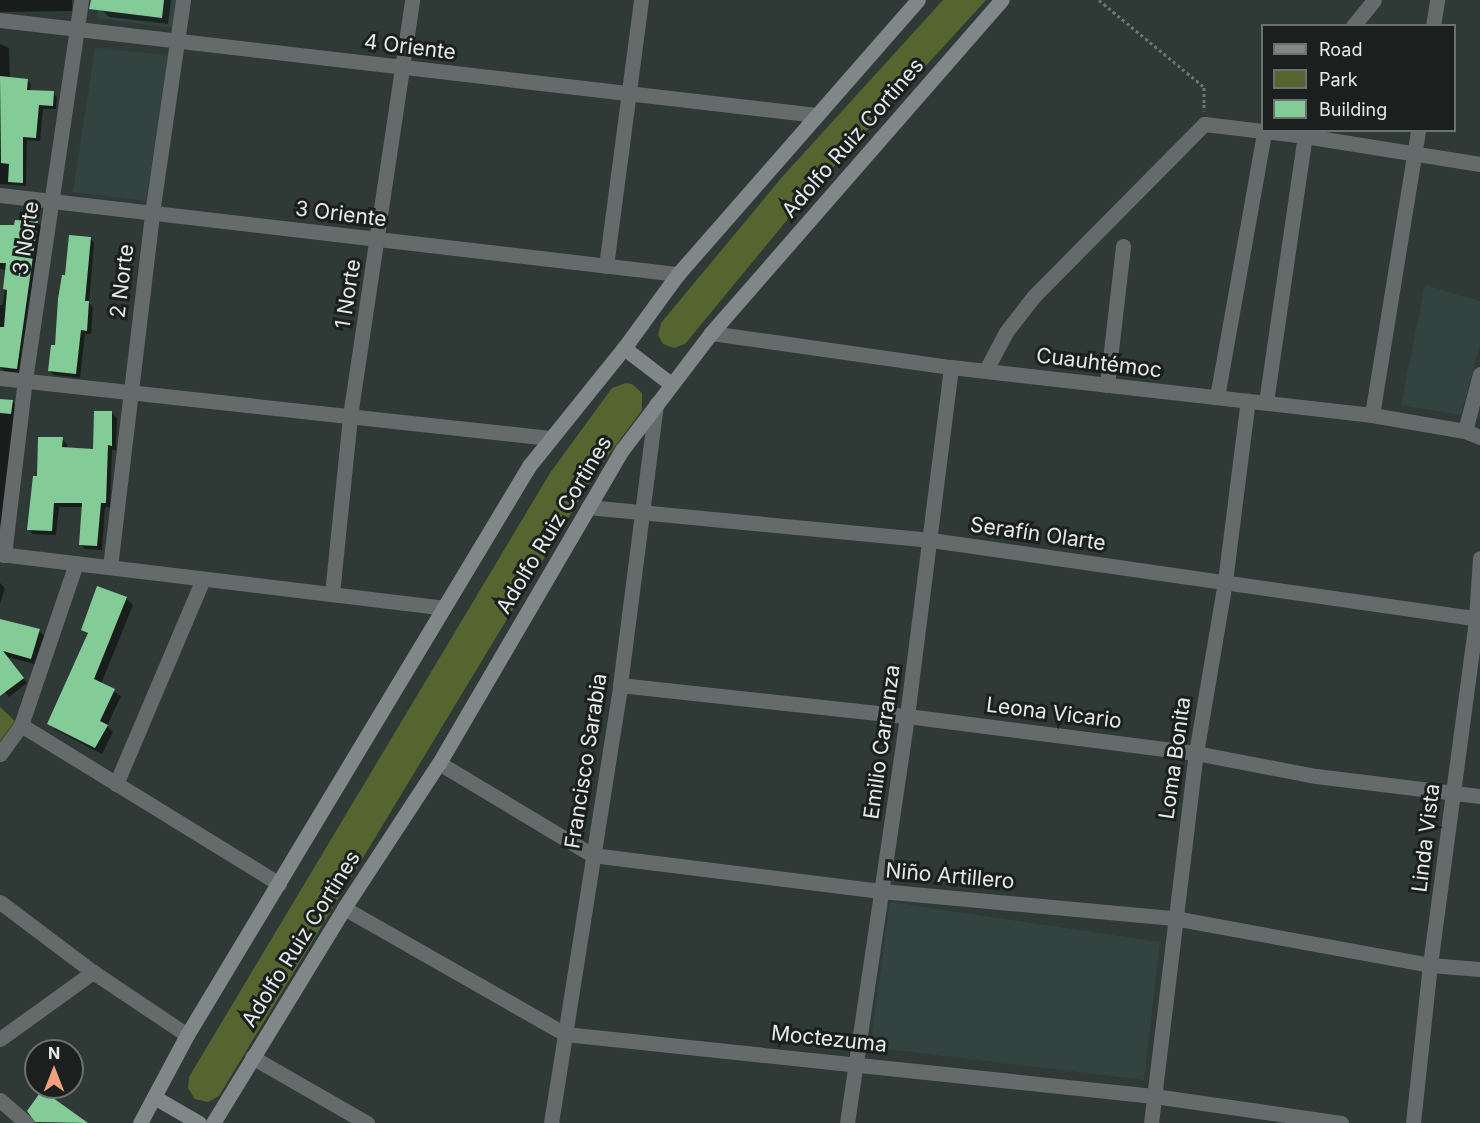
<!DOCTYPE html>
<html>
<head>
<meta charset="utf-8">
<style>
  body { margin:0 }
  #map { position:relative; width:1480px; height:1123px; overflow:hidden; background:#2f3936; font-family:Inter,sans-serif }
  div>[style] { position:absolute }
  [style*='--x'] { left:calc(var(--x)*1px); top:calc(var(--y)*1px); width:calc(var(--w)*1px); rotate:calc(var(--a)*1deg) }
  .built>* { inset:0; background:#334440 }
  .green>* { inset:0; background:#54652f }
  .shadow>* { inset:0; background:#0007 }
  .building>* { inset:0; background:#84cc97 }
  .path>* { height:3px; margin-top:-1.5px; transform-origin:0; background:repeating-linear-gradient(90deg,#6c7572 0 3px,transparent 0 6px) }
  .street>* { height:15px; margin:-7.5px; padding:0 7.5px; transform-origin:7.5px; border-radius:7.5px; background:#656a6b }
  .secondary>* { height:15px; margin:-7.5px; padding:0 7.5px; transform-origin:7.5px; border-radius:7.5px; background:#7f8788 }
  span { translate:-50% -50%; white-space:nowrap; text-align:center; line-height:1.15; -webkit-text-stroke:6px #1b1f1e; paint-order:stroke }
  .street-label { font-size:21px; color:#e5ebe9 }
  .legend { position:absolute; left:1261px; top:24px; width:195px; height:108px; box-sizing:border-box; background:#1b1f1e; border:2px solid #6c716f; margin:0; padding:8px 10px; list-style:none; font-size:18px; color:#e5ebe9 }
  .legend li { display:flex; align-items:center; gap:12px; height:30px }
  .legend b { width:30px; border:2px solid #6c716f }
  .north { position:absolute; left:24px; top:1039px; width:60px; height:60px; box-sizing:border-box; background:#1b1f1e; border:2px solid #6c716f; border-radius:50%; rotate:0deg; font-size:16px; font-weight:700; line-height:24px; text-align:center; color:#e5ebe9 }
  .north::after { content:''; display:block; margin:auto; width:21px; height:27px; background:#f2a080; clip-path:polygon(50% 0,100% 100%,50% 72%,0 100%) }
</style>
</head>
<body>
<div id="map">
  <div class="built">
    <i style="clip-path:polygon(99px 0,176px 0,172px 28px,97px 18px)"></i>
    <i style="clip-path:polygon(95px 48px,168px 55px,146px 201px,73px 192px)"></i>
    <i style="clip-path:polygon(1425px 285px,1480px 301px,1480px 345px,1461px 415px,1401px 405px)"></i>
    <i style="clip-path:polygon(890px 902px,1160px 942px,1144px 1080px,870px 1047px)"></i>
  </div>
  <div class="green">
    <i style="clip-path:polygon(943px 0,986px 0,806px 197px,685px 344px,674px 348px,663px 344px,658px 335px,661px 323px,783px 176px)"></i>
    <i style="clip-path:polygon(626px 383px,632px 384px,642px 393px,642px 410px,596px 472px,219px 1096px,208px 1102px,195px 1099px,188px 1088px,189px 1077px,550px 473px,612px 388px)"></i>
    <i style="clip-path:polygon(0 707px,15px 721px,0 741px)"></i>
  </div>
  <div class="shadow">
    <i style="clip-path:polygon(0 0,72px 0,72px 11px,0 12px)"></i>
    <i style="clip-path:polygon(104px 0,171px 0,168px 24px,109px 17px,102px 10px)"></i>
    <i style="clip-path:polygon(0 44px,9px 48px,10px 78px,27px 80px,31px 84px,30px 92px,53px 93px,57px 97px,56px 109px,43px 109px,40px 141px,27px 140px,26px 186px,0 184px)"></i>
    <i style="clip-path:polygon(37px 222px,42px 227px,21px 373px,4px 371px,0 367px,0 305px,3px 305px,7px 270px,0 269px,0 233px)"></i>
    <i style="clip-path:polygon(90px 238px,94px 242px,89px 303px,93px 307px,91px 334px,85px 334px,80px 378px,54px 375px,50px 371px,66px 277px)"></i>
    <i style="clip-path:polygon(0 400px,12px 401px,17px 406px,3px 525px,0 524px)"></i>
    <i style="clip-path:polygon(112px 413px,117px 418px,116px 450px,112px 450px,110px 507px,105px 507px,102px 550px,85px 549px,80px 544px,84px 507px,59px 507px,56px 535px,33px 534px,28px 529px,38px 478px,62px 439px,67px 444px,67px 449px,95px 451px)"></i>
    <i style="clip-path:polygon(0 583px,5px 588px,0 604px)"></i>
    <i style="clip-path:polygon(126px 598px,133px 605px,101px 684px,121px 696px,107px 726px,113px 732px,102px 754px,56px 730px,49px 724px,89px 635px,83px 630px)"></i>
    <i style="clip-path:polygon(0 620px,39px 631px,46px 638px,38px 665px,0 655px)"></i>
    <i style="clip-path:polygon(13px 665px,27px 683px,9px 697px,0 686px,0 667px)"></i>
    <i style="clip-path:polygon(43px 1092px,85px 1123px,39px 1123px,37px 1121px)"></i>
  </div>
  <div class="building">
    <i style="clip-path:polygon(91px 0,164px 0,162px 18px,89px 9px)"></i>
    <i style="clip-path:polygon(0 76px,28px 79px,27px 90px,54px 91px,53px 106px,39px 105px,36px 138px,23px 137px,23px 183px,8px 182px,9px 164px,1px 163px)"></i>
    <i style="clip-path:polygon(15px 220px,38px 221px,17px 369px,0 367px,0 327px,4px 327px,7px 290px,3px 289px,6px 263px,0 263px,0 225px,14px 225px)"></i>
    <i style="clip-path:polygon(69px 235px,91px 237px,85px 301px,89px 301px,87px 331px,81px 330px,76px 374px,48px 371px,51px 345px,55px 345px,58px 299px,62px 275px,65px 275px)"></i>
    <i style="clip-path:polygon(0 399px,13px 400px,11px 414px,0 413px)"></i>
    <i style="clip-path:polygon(94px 411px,112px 411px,112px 446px,108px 445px,106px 503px,101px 503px,97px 546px,79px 545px,82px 503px,54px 503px,52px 531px,27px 530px,33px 476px,37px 476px,38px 437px,63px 437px,62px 447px,93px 449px)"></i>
    <i style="clip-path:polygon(97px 586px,127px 597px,94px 679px,115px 689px,100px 721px,108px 725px,95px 748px,47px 724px,88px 633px,81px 630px)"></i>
    <i style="clip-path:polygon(0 619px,40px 629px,31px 659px,3px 651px,24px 678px,0 696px)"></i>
    <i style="clip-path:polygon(42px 1090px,88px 1123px,35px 1122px,27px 1111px)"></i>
  </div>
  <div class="path">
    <i style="--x:1099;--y:0;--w:136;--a:39.6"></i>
    <i style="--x:1204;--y:87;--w:24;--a:90"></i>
  </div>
  <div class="street">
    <i style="--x:0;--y:20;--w:822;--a:6.64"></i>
    <i style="--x:1353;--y:26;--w:33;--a:-51"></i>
    <i style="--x:1433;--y:26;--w:26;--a:-81"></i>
    <i style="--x:0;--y:195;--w:683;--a:6.65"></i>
    <i style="--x:606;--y:266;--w:268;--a:-82.5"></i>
    <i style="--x:711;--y:333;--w:242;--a:8.1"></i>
    <i style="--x:951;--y:367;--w:424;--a:6.5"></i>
    <i style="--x:1372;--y:415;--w:94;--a:9.8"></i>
    <i style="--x:1465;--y:431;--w:16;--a:22"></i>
    <i style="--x:986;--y:370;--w:43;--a:-62.2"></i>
    <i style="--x:1006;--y:332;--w:46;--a:-52.1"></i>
    <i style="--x:1034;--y:296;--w:242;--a:-45.3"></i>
    <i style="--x:1204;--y:124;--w:102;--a:6.8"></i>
    <i style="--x:1305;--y:136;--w:177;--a:9.1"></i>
    <i style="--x:0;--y:378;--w:553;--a:6.23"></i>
    <i style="--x:1107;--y:385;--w:140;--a:-83.4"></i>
    <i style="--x:1217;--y:397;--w:269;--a:-79.9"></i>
    <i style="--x:1266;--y:402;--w:269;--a:-81.7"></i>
    <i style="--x:1372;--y:415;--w:289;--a:-80.8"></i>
    <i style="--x:1465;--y:431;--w:59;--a:-75.3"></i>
    <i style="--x:588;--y:507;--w:345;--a:5.5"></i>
    <i style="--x:931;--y:540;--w:555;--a:8.19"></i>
    <i style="--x:0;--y:554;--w:446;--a:6.9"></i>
    <i style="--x:4;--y:555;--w:176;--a:-83.2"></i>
    <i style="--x:25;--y:380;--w:384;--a:-81.6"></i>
    <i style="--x:110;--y:567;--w:356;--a:-83.2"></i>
    <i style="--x:152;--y:213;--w:215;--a:-81.7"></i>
    <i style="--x:332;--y:594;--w:179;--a:-84.2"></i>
    <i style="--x:350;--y:416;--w:421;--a:-81.5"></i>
    <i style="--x:620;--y:685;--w:289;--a:6.2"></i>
    <i style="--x:907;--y:716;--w:291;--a:7.3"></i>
    <i style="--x:1196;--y:753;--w:122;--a:10.9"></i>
    <i style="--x:1316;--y:776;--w:165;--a:7"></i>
    <i style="--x:21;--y:725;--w:303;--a:31.6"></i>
    <i style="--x:0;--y:754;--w:36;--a:-54"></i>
    <i style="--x:21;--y:725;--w:171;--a:-71.2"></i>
    <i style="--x:439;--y:763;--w:179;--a:31"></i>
    <i style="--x:592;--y:855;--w:291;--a:7.1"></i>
    <i style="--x:881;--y:891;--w:294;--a:5.3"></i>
    <i style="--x:1174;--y:918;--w:260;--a:10.4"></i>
    <i style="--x:1430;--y:965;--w:50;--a:4.6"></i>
    <i style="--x:116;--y:784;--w:223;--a:-67"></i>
    <i style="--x:0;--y:902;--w:116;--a:37"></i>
    <i style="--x:93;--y:972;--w:113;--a:33.8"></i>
    <i style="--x:344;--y:908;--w:254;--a:29.7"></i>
    <i style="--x:565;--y:1034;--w:592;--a:6.01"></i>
    <i style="--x:1154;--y:1096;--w:189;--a:8.2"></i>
    <i style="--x:0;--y:1039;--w:115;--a:-35.8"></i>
    <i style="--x:252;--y:1057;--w:133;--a:29.9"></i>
    <i style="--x:0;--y:1100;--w:35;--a:41"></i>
    <i style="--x:551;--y:1123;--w:443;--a:-81"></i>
    <i style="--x:620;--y:685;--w:283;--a:-82.7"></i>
    <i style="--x:847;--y:1123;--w:411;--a:-81.6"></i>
    <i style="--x:907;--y:716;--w:352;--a:-82.8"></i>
    <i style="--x:1151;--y:1123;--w:373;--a:-83.1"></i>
    <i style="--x:1196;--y:753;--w:174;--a:-80.4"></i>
    <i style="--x:1225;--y:581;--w:182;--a:-82.8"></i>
    <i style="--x:1413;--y:1123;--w:159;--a:-83.9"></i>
    <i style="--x:1430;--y:965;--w:350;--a:-82.4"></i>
    <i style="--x:1476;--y:618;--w:60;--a:-86.2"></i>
  </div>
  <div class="secondary">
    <i style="--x:624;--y:348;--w:59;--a:37.5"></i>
    <i style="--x:154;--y:1097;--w:52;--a:30"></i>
    <i style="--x:140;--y:1123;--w:100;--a:-61.9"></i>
    <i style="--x:187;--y:1035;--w:664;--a:-58.99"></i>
    <i style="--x:529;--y:466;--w:151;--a:-51.2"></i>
    <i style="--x:624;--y:348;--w:92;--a:-53.9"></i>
    <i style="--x:678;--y:274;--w:364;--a:-48.8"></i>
    <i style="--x:213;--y:1123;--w:252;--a:-58.6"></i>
    <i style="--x:344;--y:908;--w:173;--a:-56.8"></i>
    <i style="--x:439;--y:763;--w:363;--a:-59.7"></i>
    <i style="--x:622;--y:450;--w:147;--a:-52.7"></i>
    <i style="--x:711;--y:333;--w:442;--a:-48.9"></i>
  </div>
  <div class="street-label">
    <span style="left:410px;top:47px;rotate:7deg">4 Oriente</span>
    <span style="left:853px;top:138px;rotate:-49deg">Adolfo Ruiz Cortines</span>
    <span style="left:341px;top:214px;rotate:7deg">3 Oriente</span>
    <span style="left:26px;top:238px;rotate:-81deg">3 Norte</span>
    <span style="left:122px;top:281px;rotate:-83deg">2 Norte</span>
    <span style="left:348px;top:294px;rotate:-81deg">1 Norte</span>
    <span style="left:1099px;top:363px;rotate:7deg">Cuauhtémoc</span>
    <span style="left:554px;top:525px;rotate:-59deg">Adolfo Ruiz Cortines</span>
    <span style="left:1038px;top:534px;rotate:8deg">Serafín Olarte</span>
    <span style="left:1054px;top:713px;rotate:7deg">Leona Vicario</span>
    <span style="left:882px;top:742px;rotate:-82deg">Emilio Carranza</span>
    <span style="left:1175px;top:758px;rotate:-82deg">Loma Bonita</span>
    <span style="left:586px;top:761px;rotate:-81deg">Francisco Sarabia</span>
    <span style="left:1426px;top:838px;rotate:-83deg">Linda Vista</span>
    <span style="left:950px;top:876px;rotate:5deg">Niño Artillero</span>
    <span style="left:301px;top:939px;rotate:-58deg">Adolfo Ruiz Cortines</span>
    <span style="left:829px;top:1039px;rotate:6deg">Moctezuma</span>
  </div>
  <ul class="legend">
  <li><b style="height:8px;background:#7f8788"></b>Road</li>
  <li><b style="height:16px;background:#54652f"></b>Park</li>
  <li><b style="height:16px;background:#84cc97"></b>Building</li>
  </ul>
  <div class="north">N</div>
</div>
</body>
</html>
